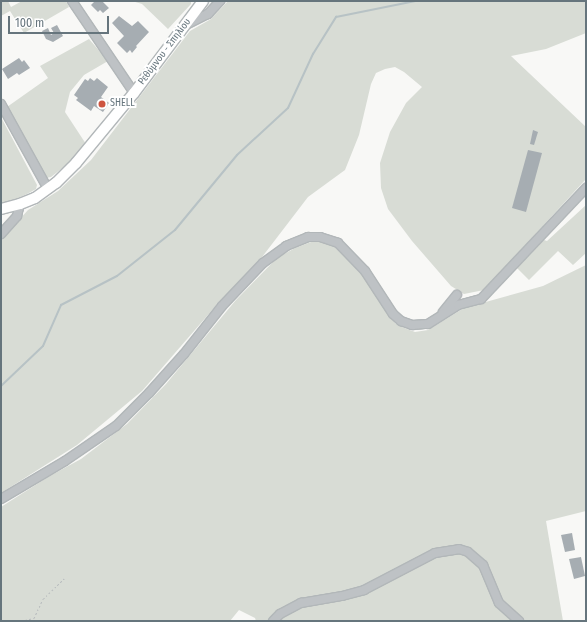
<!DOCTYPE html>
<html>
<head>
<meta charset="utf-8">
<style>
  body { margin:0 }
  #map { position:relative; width:587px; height:622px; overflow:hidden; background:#f8f8f6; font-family:"Fira Sans Condensed",sans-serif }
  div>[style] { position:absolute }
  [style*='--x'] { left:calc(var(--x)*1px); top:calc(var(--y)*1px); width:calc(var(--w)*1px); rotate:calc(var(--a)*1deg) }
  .green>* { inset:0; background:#d8dcd5 }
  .stream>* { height:2px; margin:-1px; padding:0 1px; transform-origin:1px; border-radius:1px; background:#b7c2c5 }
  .building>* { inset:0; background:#a6adb2 }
  .path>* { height:1px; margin-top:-0.5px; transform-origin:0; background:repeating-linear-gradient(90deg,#b8bcbe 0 2px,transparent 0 4px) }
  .roads { filter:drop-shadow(1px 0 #b2b7b9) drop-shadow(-1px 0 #b2b7b9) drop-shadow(0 1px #b2b7b9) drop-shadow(0 -1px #b2b7b9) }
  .minor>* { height:8px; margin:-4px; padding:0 4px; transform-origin:4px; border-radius:4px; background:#bec2c5 }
  .major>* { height:10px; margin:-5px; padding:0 5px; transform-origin:5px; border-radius:5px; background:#fff }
  .dots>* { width:11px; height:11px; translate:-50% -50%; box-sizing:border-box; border:2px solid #fff; border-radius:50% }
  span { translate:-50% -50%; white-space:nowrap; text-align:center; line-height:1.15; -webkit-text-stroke:4px #fff; paint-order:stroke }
  .street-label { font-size:10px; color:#66757d }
  .poi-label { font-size:10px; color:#66757d }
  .left { translate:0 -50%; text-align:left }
  .frame { position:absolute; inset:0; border:2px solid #66757d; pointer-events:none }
  .scale { position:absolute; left:8px; top:16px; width:101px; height:18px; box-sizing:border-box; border:2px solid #66757d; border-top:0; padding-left:5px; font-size:12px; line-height:14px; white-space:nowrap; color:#66757d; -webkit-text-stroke:3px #fff; paint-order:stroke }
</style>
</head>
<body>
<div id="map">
  <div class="green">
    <i style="clip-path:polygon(1px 1px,8px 1px,11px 7px,22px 1px,66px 1px,69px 7px,24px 33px,10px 11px,1px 16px)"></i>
    <i style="clip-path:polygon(132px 1px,191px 1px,191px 4px,168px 29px,142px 4px)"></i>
    <i style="clip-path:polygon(228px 1px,586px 1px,586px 33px,546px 49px,511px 56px,586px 127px,586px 179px,484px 290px,464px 294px,451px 286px,412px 241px,388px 209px,381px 188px,380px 163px,390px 132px,406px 103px,422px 87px,404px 72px,395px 67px,385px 69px,376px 73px,371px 84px,359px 135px,345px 170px,308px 197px,259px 261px,220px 301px,142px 391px,77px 445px,1px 493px,1px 240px,28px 210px,58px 191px,91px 160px,190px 31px,211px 19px)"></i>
    <i style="clip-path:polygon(89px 39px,108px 61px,84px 75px,70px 92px,65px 112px,86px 144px,70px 162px,51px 177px,46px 178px,7px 107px,48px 78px,40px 66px)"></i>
    <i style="clip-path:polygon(2px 119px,37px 185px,36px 189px,27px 194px,9px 202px,1px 202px)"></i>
    <i style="clip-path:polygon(586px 205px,586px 253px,573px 265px,558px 251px,529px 280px,517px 268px,544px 240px,547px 241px)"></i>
    <i style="clip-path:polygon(322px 241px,333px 245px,361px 272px,374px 290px,389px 316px,397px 325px,415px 332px,428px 330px,464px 308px,543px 286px,586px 265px,586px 511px,546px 521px,563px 621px,256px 621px,255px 618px,239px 610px,230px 621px,1px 621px,1px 507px,48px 477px,81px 459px,127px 424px,166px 384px,236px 300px,277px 258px,295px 248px,311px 242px)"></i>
  </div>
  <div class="stream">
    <i style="--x:1;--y:386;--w:58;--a:-43.6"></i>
    <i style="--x:43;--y:346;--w:45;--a:-66.3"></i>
    <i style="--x:61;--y:305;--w:63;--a:-27.4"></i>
    <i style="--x:117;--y:276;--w:74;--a:-38.4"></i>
    <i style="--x:175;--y:230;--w:97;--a:-50.4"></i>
    <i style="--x:237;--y:155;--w:69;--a:-42.7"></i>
    <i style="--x:288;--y:108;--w:60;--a:-65.2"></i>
    <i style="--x:313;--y:54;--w:44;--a:-58.1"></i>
    <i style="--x:336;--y:17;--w:81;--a:-11.4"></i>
  </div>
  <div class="building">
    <i style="clip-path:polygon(95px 1px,102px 1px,109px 8px,103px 13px,100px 10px,98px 12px,91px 5px)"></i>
    <i style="clip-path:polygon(119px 16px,132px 26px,138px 21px,149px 32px,136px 46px,137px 47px,132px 53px,130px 50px,127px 53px,117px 43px,124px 36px,112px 23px)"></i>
    <i style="clip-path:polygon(57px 25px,63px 36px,53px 42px,46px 39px,42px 31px,48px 28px,51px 35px,54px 33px,51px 28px)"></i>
    <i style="clip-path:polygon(19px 58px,22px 62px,24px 60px,30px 68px,19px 75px,17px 73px,8px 79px,2px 69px)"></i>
    <i style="clip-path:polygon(90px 78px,94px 81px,97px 78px,108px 87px,101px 97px,109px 103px,103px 112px,94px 106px,91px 111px,76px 100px,78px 98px,74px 95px,85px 79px,88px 81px)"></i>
    <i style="clip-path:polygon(533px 130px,538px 132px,534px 145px,530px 144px)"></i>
    <i style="clip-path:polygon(528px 150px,542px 153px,526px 212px,512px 208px)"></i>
    <i style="clip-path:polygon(572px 533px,575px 550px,565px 552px,561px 535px)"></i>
    <i style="clip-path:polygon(581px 557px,585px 576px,574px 579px,569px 559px)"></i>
  </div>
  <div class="path">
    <i style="--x:21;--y:621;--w:13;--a:-13"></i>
    <i style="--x:34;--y:618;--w:21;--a:-65"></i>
    <i style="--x:43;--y:599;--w:30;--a:-44"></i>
  </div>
  <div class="roads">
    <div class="minor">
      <i style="--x:72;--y:1;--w:111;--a:56"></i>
      <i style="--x:186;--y:25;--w:25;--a:-27"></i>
      <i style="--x:208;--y:14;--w:18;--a:-47"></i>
      <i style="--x:1;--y:104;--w:97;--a:61.1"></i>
      <i style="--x:1;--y:234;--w:24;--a:-48"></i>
      <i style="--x:17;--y:216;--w:12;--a:-76"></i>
      <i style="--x:443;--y:312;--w:22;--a:-51"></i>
      <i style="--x:1;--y:499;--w:74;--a:-30.7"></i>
      <i style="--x:65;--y:461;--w:62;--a:-34.5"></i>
      <i style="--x:116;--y:426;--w:47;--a:-45"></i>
      <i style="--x:149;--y:393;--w:52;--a:-48.1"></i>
      <i style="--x:184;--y:354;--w:61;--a:-51.6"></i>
      <i style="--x:222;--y:306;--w:59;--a:-46.4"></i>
      <i style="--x:263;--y:263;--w:29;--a:-36"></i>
      <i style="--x:286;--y:246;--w:24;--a:-22"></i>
      <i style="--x:308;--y:237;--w:12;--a:0"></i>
      <i style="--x:320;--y:237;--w:19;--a:18"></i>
      <i style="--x:338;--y:243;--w:39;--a:46"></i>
      <i style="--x:365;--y:271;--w:51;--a:56.9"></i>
      <i style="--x:393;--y:314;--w:11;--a:41"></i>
      <i style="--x:401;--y:321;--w:12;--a:20"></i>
      <i style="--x:412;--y:325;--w:16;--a:-4"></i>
      <i style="--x:428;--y:324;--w:36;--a:-32"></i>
      <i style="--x:458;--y:305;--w:24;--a:-15"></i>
      <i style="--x:481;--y:299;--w:153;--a:-46.6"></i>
      <i style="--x:273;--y:621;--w:10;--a:-45"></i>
      <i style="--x:280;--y:614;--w:24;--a:-28"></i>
      <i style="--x:301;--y:603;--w:42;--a:-9.7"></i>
      <i style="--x:342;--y:596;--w:23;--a:-15"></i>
      <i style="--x:364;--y:590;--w:80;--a:-27.5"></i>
      <i style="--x:435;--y:553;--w:24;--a:-9"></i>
      <i style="--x:459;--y:549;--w:9;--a:18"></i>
      <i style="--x:468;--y:552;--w:20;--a:41"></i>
      <i style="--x:483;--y:565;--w:41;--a:67.2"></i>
      <i style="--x:499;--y:603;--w:27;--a:42"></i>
    </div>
    <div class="major">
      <i style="--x:1;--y:209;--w:20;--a:-15"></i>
      <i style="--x:20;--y:204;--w:16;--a:-22"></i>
      <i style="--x:35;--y:198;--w:26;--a:-36"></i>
      <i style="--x:56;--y:183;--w:28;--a:-45"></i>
      <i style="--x:76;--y:163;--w:91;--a:-50.4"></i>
      <i style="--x:134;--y:93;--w:115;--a:-53.1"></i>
    </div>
  </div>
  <div class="dots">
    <i style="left:102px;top:104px;background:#ce5540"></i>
  </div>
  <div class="street-label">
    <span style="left:165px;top:52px;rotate:-53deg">Ρεθύμνου - Σπηλίου</span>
  </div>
  <div class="poi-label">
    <span class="left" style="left:110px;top:104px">SHELL</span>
  </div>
  <div class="frame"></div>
  <div class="scale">100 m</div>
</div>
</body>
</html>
